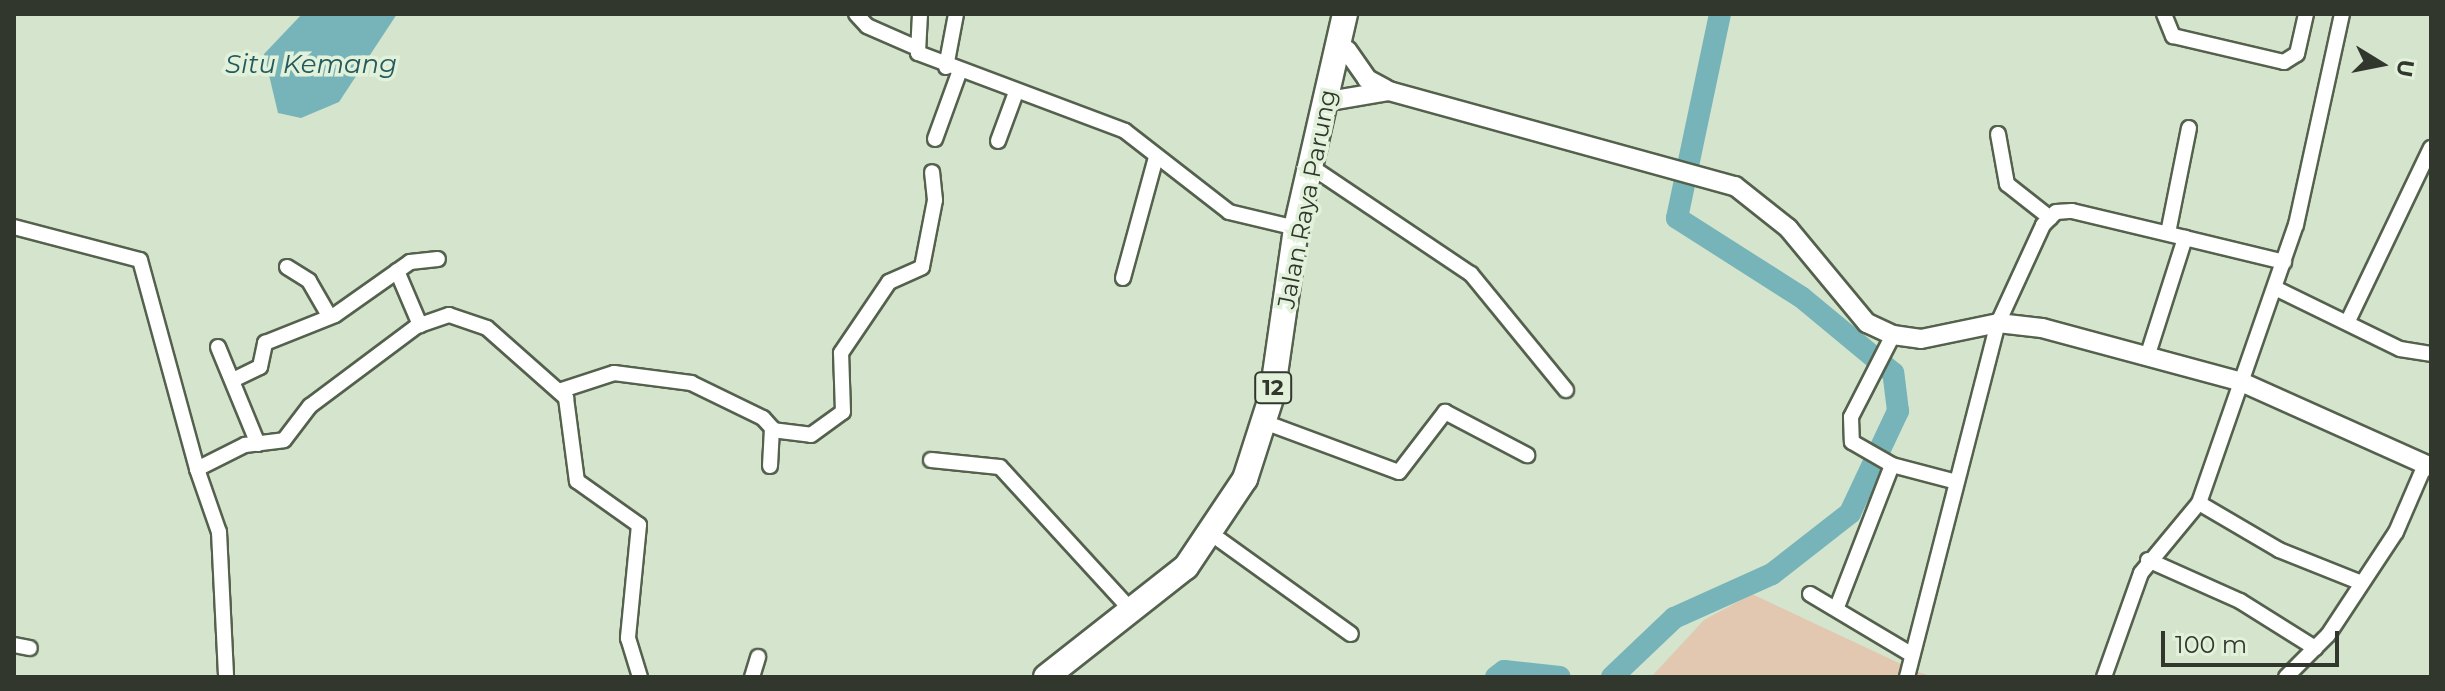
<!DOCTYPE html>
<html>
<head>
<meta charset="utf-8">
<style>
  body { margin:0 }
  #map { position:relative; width:2445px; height:691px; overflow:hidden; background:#d5e4cd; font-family:Montserrat,sans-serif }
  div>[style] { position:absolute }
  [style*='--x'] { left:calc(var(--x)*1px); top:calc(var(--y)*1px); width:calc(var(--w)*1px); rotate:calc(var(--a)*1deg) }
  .green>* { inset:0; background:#e2c8b0 }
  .water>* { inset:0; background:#77b4b9 }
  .river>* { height:22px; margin:-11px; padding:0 11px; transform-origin:11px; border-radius:11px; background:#77b4b9 }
  .roads { filter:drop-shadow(2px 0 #54614d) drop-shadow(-2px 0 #54614d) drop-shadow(0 2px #54614d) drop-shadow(0 -2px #54614d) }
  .minor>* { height:14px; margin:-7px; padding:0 7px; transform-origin:7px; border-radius:7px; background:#fff }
  .tertiary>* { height:18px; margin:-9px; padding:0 9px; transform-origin:9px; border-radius:9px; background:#fff }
  .trunk>* { height:24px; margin:-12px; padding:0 12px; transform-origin:12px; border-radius:12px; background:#fff }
  span { translate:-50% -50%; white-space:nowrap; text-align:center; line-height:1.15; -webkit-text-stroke:7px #e2f1da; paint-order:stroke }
  .shield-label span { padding:2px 6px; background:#e2f1da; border:2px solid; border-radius:6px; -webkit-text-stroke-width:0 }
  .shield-label { font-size:22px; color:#32372e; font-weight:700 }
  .street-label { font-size:24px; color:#32372e }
  .water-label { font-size:26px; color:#24595d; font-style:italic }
  .frame { position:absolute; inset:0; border:16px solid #32372e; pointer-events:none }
  .north { position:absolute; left:2341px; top:24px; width:80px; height:80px; -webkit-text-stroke:6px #e2f1da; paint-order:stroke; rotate:100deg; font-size:22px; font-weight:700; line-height:32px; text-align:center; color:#32372e }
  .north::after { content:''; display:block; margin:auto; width:28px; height:36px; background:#32372e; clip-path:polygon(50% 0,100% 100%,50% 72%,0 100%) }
  .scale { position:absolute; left:2161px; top:631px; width:178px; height:36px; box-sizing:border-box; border:4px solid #32372e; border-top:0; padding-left:10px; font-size:24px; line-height:28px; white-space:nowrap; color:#32372e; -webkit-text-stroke:6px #e2f1da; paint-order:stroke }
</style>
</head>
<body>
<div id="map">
  <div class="green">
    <i style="clip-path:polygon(1752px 594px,1918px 672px,1934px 677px,1651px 677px,1704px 620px)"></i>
  </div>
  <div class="water">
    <i style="clip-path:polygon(302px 14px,397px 14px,339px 102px,301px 118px,278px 113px,264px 54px)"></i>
  </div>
  <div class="river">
    <i style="--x:1496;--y:677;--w:10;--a:-37"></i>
    <i style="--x:1504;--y:671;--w:56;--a:6.1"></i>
    <i style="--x:1612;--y:677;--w:86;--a:-43.6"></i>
    <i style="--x:1674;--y:618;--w:107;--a:-24.2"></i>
    <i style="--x:1772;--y:574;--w:99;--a:-38"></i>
    <i style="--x:1850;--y:513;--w:113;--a:-64.8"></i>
    <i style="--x:1898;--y:411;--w:38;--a:-97"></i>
    <i style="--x:1893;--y:373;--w:119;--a:-140.4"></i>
    <i style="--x:1801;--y:297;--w:147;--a:-147.5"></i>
    <i style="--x:1677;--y:218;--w:208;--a:-78.1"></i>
  </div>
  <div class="roads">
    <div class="minor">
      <i style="--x:856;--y:14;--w:16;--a:47"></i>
      <i style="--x:867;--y:26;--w:52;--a:23.6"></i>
      <i style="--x:920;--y:14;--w:39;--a:93"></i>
      <i style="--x:918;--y:53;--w:221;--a:20.6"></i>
      <i style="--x:1125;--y:131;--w:132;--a:37.9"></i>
      <i style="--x:1229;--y:212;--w:69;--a:13.4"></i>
      <i style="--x:2164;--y:14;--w:24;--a:68"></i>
      <i style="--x:2173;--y:36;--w:114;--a:13.2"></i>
      <i style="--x:2284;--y:62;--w:15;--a:-32"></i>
      <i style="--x:2297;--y:54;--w:41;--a:-77.3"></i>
      <i style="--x:946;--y:67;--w:54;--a:-79.3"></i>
      <i style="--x:1998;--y:134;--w:51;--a:79.8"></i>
      <i style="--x:2007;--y:184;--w:55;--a:38.3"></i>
      <i style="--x:935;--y:139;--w:70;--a:-70"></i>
      <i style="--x:998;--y:141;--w:49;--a:-69.7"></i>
      <i style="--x:1319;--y:172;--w:183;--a:33.9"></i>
      <i style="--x:1471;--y:274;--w:150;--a:50.7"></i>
      <i style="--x:14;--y:227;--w:130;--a:14.7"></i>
      <i style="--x:140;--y:260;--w:217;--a:74.7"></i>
      <i style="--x:197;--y:469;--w:54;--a:-26.6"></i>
      <i style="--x:245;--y:445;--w:39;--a:-7"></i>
      <i style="--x:284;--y:440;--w:43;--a:-52.6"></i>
      <i style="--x:310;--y:406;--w:134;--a:-36.8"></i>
      <i style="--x:417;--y:326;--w:34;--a:-19"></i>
      <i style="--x:449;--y:315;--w:40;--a:18.9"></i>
      <i style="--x:487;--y:328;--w:106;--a:41.5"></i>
      <i style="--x:566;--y:398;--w:84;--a:82.5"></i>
      <i style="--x:577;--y:481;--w:76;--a:35.4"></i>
      <i style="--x:639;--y:525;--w:114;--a:95.6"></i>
      <i style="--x:628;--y:638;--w:41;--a:72.9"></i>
      <i style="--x:2168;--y:233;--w:107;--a:-78.7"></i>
      <i style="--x:287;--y:267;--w:26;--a:32"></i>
      <i style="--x:309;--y:281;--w:39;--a:60"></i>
      <i style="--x:397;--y:271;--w:59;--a:66.9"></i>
      <i style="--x:1123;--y:278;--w:125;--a:-74.7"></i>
      <i style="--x:2275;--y:288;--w:139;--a:26"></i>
      <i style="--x:2400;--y:349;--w:31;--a:9"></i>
      <i style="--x:2348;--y:321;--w:192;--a:-64.4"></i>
      <i style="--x:1893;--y:335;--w:92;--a:117.1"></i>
      <i style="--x:1851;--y:417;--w:25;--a:88"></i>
      <i style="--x:1852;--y:442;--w:46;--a:29.9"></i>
      <i style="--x:1892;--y:465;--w:63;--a:14.7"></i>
      <i style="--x:218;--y:347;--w:105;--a:67.6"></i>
      <i style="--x:2148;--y:354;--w:122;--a:-72.3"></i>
      <i style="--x:2185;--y:238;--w:102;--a:13.6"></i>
      <i style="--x:233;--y:380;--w:30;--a:-26"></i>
      <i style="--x:260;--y:367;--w:25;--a:-78"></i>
      <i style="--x:265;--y:343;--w:75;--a:-21.8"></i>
      <i style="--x:335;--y:315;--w:92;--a:-35.2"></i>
      <i style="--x:410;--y:262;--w:28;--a:-6"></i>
      <i style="--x:559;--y:391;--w:58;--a:-18.1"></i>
      <i style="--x:614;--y:373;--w:78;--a:7.4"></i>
      <i style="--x:691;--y:383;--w:80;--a:25.9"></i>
      <i style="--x:763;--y:418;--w:13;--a:48"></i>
      <i style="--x:772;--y:428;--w:38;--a:93"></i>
      <i style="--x:1275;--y:426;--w:132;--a:20.4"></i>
      <i style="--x:1399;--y:472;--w:76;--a:-52.5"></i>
      <i style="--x:1445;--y:412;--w:93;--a:27.7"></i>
      <i style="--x:772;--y:430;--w:39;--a:7"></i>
      <i style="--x:811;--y:435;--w:39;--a:-36"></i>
      <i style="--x:843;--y:412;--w:59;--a:-91.9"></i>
      <i style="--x:841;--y:353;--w:86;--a:-55.9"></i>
      <i style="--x:889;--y:282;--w:36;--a:-24"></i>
      <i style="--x:922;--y:267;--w:68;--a:-79"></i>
      <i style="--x:935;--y:200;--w:28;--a:-96"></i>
      <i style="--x:931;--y:460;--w:69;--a:5.8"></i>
      <i style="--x:1000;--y:467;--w:197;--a:47.5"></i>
      <i style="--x:197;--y:469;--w:67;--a:70.8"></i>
      <i style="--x:219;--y:532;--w:145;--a:87.2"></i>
      <i style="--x:2199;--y:503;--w:93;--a:30.4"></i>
      <i style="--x:2279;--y:550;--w:89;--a:21.7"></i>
      <i style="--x:1220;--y:540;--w:161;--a:35.7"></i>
      <i style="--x:2148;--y:560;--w:101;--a:24"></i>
      <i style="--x:2240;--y:601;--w:89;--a:32.1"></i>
      <i style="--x:1810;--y:594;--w:115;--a:30.8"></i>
      <i style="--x:1837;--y:607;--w:152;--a:-68.8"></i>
      <i style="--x:14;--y:645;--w:16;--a:11"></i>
      <i style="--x:752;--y:677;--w:21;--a:-73"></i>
      <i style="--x:1907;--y:677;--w:366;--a:-75.6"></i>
      <i style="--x:1998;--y:323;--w:108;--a:-65.3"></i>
      <i style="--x:2043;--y:225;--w:18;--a:-45"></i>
      <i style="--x:2056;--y:212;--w:16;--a:-4"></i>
      <i style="--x:2072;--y:211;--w:116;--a:13.4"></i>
      <i style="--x:2104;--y:677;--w:110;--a:-70.4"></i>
      <i style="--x:2141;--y:573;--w:91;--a:-50.4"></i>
      <i style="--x:2199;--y:503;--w:294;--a:-70.8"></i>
      <i style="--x:2296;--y:225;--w:216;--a:-77.7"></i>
      <i style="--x:2286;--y:677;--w:59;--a:-45"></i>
      <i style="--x:2328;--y:635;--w:123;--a:-56.6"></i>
      <i style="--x:2396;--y:532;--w:73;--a:-66.6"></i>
    </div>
    <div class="tertiary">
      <i style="--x:1347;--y:50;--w:35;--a:55"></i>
      <i style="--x:1367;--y:79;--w:21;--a:28"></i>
      <i style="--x:1335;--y:100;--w:55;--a:-9.5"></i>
      <i style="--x:1389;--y:91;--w:359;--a:15.4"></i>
      <i style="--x:1735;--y:186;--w:68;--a:38.4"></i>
      <i style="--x:1788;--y:228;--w:124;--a:50.3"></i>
      <i style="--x:1867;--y:323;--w:29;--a:25"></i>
      <i style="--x:1893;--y:335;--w:28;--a:8"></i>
      <i style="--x:1921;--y:339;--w:79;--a:-11.7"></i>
      <i style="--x:1998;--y:323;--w:44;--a:6.5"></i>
      <i style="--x:2042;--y:328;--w:204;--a:15.1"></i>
      <i style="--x:2239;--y:381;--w:210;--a:24.1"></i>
    </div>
    <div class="trunk">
      <i style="--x:1046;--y:677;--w:178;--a:-38.2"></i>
      <i style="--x:1186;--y:567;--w:106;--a:-56.2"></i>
      <i style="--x:1245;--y:479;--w:88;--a:-72.2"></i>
      <i style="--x:1272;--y:395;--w:169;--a:-81.8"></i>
      <i style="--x:1296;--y:228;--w:220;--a:-77.1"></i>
    </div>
  </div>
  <div class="shield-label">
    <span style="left:1273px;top:388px">12</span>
  </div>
  <div class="street-label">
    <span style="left:1307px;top:199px;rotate:-79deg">Jalan Raya Parung</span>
  </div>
  <div class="water-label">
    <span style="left:311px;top:65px">Situ Kemang</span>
  </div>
  <div class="frame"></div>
  <div class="north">U</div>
  <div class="scale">100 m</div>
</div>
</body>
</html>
